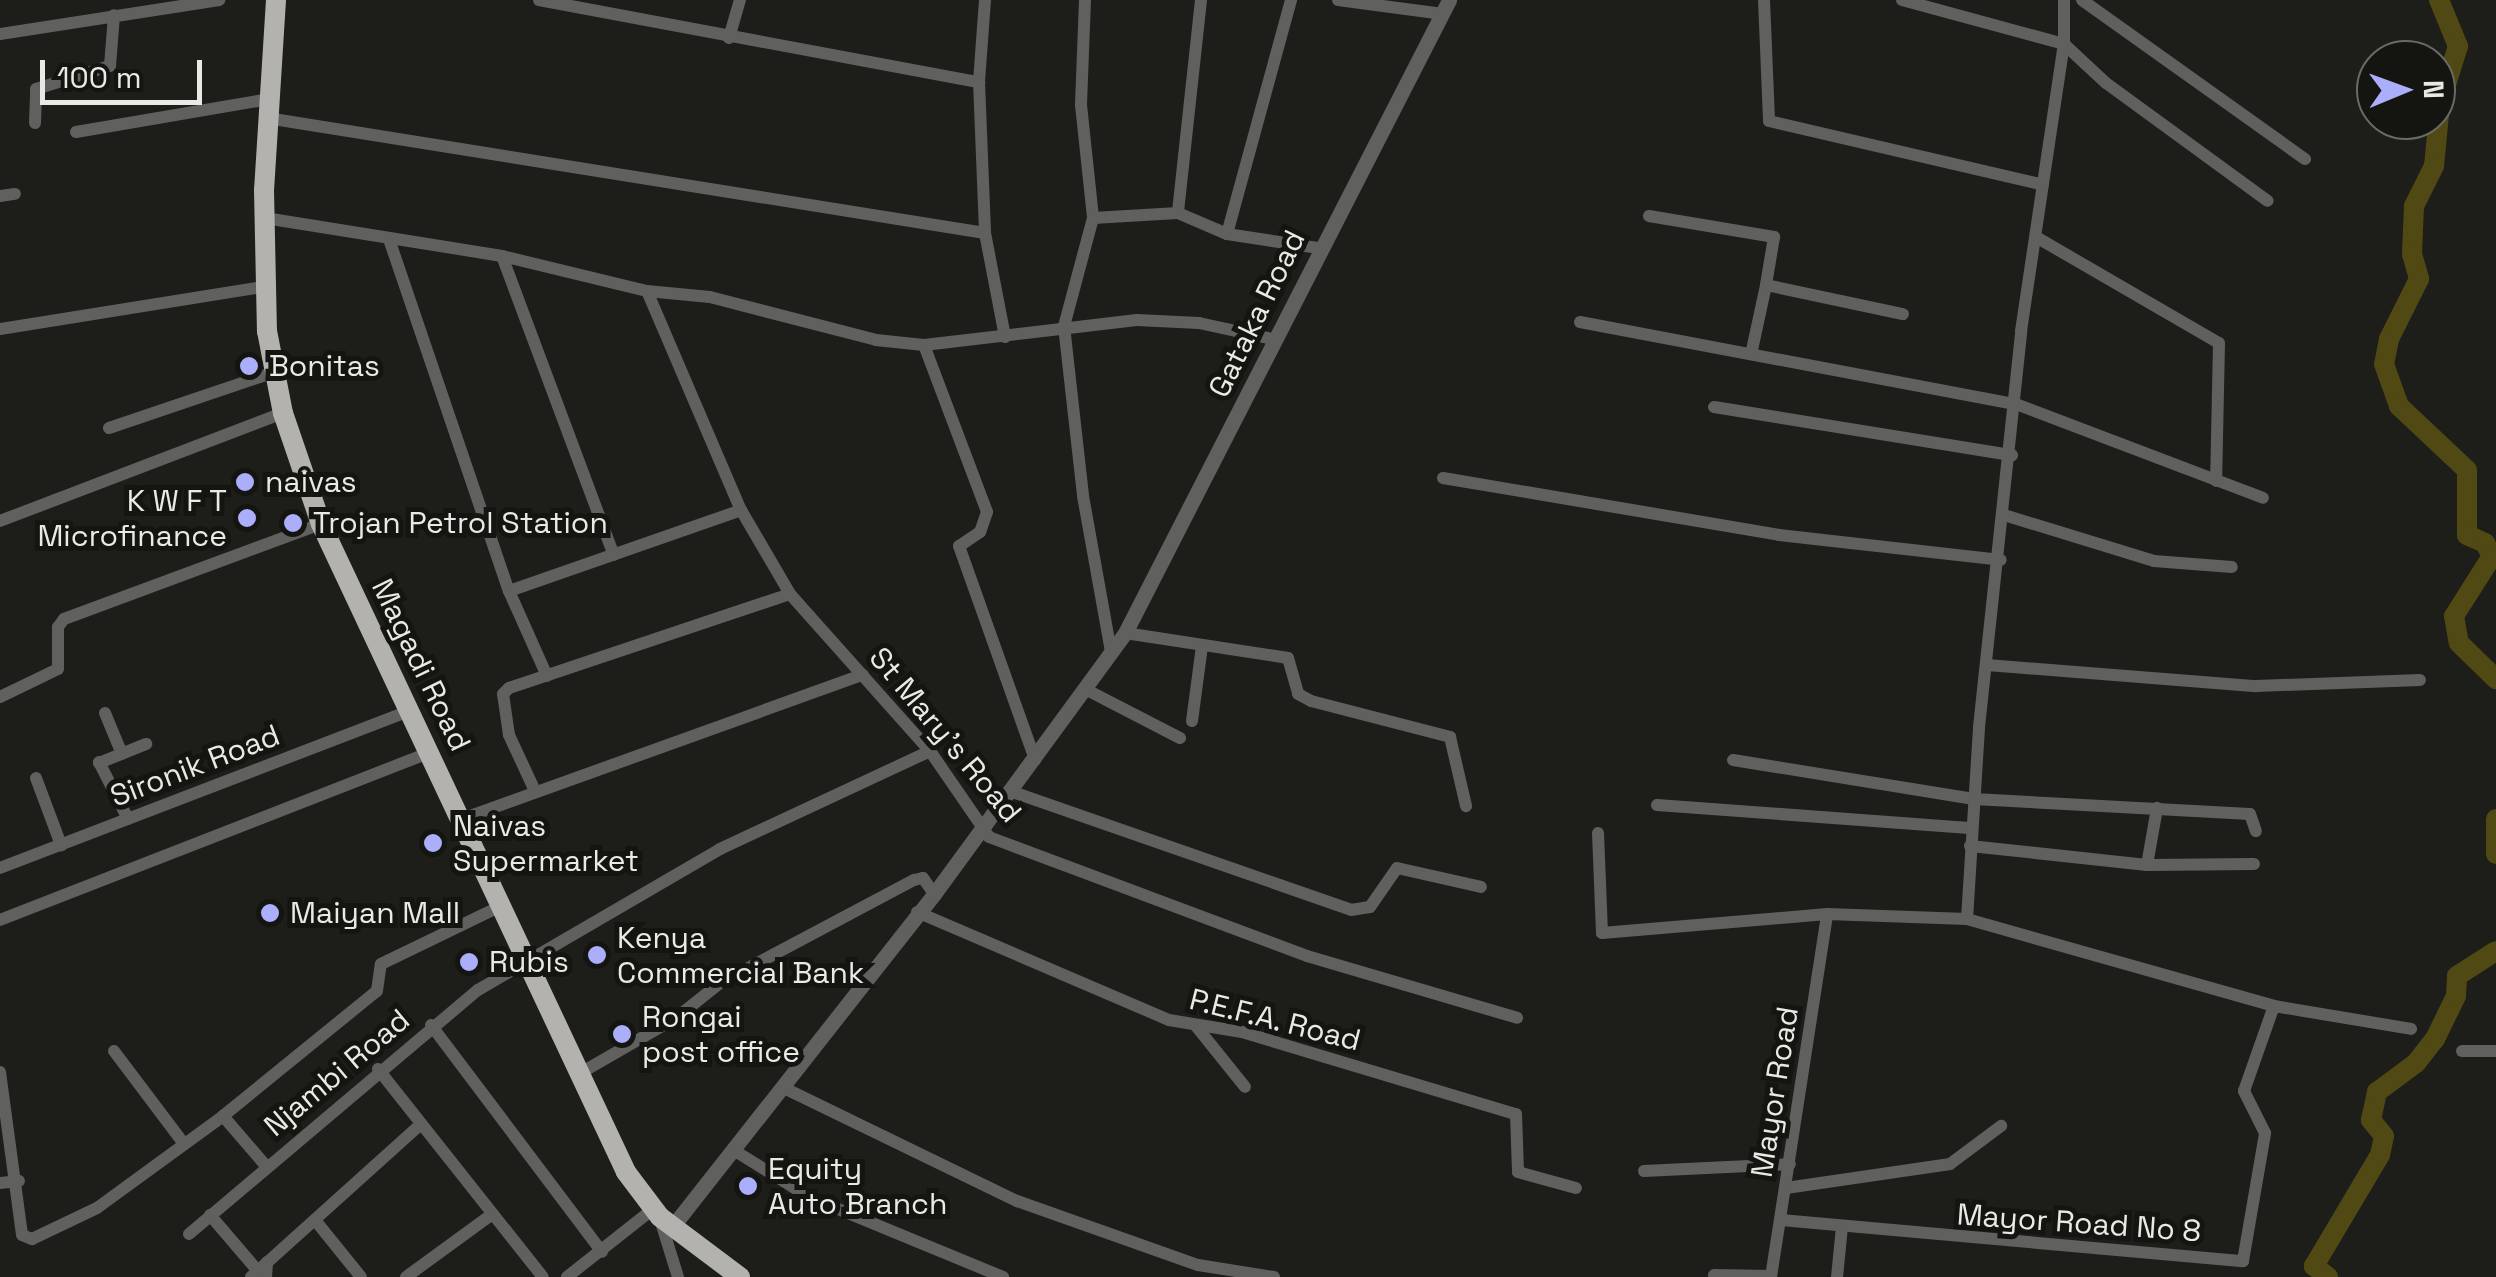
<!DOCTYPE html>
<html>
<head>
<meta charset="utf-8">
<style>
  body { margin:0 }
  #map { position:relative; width:2496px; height:1277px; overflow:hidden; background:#1d1d1a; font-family:"Space Grotesk",sans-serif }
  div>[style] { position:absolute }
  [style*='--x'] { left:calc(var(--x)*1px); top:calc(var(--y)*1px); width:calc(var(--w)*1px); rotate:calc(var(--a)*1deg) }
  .river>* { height:20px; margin:-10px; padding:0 10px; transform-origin:10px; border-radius:10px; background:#514913 }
  .minor>* { height:12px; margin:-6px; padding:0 6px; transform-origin:6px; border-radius:6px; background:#60605f }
  .tertiary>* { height:15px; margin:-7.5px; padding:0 7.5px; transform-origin:7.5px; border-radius:7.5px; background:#60605f }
  .trunk>* { height:20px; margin:-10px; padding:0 10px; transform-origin:10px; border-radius:10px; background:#b3b2af }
  .dots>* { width:28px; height:28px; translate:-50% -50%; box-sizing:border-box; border:5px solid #141411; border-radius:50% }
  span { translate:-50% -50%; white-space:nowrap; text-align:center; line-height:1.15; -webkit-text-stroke:10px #141411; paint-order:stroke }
  .street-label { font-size:30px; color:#e9e9e6 }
  .poi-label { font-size:30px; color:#e9e9e6 }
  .left { translate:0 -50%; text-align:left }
  .right { translate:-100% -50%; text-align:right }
  .north { position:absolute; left:2356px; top:40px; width:100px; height:100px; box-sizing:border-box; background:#141411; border:2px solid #696966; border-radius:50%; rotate:89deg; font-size:28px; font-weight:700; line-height:40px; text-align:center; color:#e9e9e6 }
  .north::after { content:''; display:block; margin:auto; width:35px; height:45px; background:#abaffb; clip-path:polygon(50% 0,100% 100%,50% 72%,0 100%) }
  .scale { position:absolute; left:40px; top:60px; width:162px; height:45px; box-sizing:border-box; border:5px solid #e9e9e6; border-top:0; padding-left:12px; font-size:30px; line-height:35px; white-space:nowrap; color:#e9e9e6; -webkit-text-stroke:8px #141411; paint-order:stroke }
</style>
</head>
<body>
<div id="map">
  <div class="river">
    <i style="--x:2439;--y:0;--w:50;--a:67.6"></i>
    <i style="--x:2458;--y:46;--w:61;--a:107.2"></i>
    <i style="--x:2440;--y:104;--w:62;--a:95.5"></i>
    <i style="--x:2434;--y:166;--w:45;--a:116.6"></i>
    <i style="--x:2414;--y:206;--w:48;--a:92.4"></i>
    <i style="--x:2412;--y:254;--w:26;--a:74"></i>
    <i style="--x:2419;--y:279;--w:67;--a:116.6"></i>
    <i style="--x:2389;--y:339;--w:25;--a:101"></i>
    <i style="--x:2384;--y:364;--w:45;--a:70.3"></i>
    <i style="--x:2399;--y:406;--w:93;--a:43.3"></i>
    <i style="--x:2467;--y:470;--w:65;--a:90"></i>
    <i style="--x:2467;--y:535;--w:20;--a:24"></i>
    <i style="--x:2485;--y:543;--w:15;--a:62"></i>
    <i style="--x:2492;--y:556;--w:71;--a:122.3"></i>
    <i style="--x:2454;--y:616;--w:27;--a:80"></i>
    <i style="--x:2459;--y:643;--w:52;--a:44.2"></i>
    <i style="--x:2496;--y:819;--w:35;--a:90"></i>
    <i style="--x:2328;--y:1277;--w:18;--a:-142"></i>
    <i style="--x:2314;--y:1266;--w:129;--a:-59.3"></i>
    <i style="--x:2380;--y:1155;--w:19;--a:-78"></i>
    <i style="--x:2384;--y:1136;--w:21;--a:-129"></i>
    <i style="--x:2371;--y:1120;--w:29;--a:-78"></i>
    <i style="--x:2377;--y:1092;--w:49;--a:-36.6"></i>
    <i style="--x:2416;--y:1063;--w:31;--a:-52"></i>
    <i style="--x:2435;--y:1039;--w:48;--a:-64"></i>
    <i style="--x:2456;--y:996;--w:20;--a:-87"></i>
    <i style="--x:2457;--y:976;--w:46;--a:-32.7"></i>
  </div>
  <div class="minor">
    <i style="--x:539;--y:0;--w:448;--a:10.6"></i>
    <i style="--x:985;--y:0;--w:82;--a:94.2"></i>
    <i style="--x:979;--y:82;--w:151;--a:87.7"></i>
    <i style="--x:985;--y:233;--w:106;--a:79.1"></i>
    <i style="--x:1085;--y:0;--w:105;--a:92.2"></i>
    <i style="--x:1081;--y:105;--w:114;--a:83.9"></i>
    <i style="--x:1093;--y:218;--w:112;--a:105"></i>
    <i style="--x:1064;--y:326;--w:171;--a:83.6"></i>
    <i style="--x:1083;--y:496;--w:158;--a:79.8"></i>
    <i style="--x:1201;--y:0;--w:214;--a:96.2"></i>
    <i style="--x:1178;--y:213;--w:53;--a:23.2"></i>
    <i style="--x:1227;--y:234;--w:93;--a:8.7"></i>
    <i style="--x:1338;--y:0;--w:106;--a:7.6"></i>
    <i style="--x:1764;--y:0;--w:121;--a:87.6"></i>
    <i style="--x:1769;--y:121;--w:281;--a:13.1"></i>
    <i style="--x:1902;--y:0;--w:168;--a:15.2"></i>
    <i style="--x:2064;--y:44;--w:57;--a:42.9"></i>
    <i style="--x:2106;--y:83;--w:200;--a:36.1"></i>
    <i style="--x:2082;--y:0;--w:274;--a:35.5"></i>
    <i style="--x:0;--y:34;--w:222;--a:-8.8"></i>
    <i style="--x:729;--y:38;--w:40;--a:-74"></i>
    <i style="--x:267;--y:118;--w:727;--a:9.1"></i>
    <i style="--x:35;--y:123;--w:34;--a:-88"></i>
    <i style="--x:36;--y:89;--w:77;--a:-17.3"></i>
    <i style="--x:110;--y:66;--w:51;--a:-85.5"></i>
    <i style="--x:76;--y:132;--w:196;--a:-9.7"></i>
    <i style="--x:0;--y:196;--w:15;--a:-8"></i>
    <i style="--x:1649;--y:216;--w:127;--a:9.5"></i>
    <i style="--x:1774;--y:237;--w:49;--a:99.5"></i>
    <i style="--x:265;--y:218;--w:240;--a:9.1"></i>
    <i style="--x:502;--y:256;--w:149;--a:13.6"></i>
    <i style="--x:647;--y:291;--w:63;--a:5.4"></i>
    <i style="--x:710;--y:297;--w:171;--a:14.5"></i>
    <i style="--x:876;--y:340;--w:48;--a:5.9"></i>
    <i style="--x:924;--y:345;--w:214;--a:-6.7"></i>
    <i style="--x:1137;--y:320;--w:62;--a:2.8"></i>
    <i style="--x:1199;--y:323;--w:80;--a:12.3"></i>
    <i style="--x:1093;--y:218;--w:85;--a:-3.4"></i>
    <i style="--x:1227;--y:234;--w:243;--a:-74.7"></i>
    <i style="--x:2036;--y:237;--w:211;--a:30.1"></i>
    <i style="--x:2219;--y:343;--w:138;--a:91.2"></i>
    <i style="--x:390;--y:242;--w:369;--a:71.2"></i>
    <i style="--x:509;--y:591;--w:93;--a:65.9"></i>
    <i style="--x:502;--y:256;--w:319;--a:69.5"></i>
    <i style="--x:647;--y:291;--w:238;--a:66.8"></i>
    <i style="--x:741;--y:510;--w:97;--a:59.7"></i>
    <i style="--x:790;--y:594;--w:210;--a:48.3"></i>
    <i style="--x:930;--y:751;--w:104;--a:55.5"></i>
    <i style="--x:989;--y:837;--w:340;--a:20.5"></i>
    <i style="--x:1307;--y:956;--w:219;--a:16.4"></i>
    <i style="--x:1580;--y:322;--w:444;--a:10.7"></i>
    <i style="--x:2016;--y:404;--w:264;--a:20.8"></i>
    <i style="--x:0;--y:329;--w:266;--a:-9.1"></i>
    <i style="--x:924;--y:345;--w:178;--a:69.3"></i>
    <i style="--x:987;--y:512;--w:21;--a:109"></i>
    <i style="--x:980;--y:532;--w:25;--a:146"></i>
    <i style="--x:959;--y:546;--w:227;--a:70.4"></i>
    <i style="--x:1752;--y:350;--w:66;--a:-77.8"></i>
    <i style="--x:1766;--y:285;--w:140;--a:12"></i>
    <i style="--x:1714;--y:407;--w:302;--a:9.2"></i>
    <i style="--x:109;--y:428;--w:174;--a:-18.7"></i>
    <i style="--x:1443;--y:478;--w:341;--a:9.6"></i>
    <i style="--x:1779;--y:535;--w:223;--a:6.4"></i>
    <i style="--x:2004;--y:515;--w:157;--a:17"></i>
    <i style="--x:2154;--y:561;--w:78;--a:4.4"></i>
    <i style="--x:0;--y:521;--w:303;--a:-20.9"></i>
    <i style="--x:509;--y:591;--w:246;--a:-19.2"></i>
    <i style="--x:1125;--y:633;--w:165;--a:8.7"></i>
    <i style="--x:1288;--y:658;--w:37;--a:74"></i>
    <i style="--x:1298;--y:694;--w:15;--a:28"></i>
    <i style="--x:1311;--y:701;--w:144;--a:14.5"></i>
    <i style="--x:1450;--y:737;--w:71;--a:76.9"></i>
    <i style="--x:1987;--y:665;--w:270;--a:4.5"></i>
    <i style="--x:2256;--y:686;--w:164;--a:-2.1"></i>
    <i style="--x:1085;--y:689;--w:107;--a:27.3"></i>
    <i style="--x:0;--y:697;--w:64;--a:-25.8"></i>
    <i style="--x:58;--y:669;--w:42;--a:-90"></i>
    <i style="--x:58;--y:627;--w:10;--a:-53"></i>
    <i style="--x:64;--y:619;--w:274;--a:-20.3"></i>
    <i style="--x:105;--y:713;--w:44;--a:67.5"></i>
    <i style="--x:1192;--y:721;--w:76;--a:-82.4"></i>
    <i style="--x:1733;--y:760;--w:244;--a:9.2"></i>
    <i style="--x:1974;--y:799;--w:276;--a:3.1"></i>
    <i style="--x:2250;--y:814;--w:18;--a:71"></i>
    <i style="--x:99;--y:762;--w:64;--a:63"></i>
    <i style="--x:99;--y:763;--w:51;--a:-22"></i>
    <i style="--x:36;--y:778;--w:72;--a:69.5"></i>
    <i style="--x:535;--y:791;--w:62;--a:-114.9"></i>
    <i style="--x:509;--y:735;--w:41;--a:-98.3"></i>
    <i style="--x:503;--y:694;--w:8;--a:-45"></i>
    <i style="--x:509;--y:688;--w:296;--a:-18.5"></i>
    <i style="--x:1010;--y:791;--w:361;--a:19.2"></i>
    <i style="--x:1351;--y:910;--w:19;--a:-9"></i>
    <i style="--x:1370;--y:907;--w:47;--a:-55.3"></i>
    <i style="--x:1397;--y:868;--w:86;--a:12.7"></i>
    <i style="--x:1657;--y:805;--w:316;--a:4.2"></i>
    <i style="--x:462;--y:819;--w:426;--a:-19.8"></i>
    <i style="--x:1598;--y:833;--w:100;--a:87.7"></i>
    <i style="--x:1602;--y:933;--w:226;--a:-4.8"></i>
    <i style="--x:1827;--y:914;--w:140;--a:2"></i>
    <i style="--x:1967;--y:919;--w:319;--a:15.8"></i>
    <i style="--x:2274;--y:1006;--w:139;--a:9.5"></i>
    <i style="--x:1970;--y:846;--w:178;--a:6.1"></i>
    <i style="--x:2147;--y:865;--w:107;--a:-0.5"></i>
    <i style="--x:2147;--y:865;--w:58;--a:-80"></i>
    <i style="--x:0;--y:868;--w:437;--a:-21"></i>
    <i style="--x:917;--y:912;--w:274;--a:23.2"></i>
    <i style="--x:1169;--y:1020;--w:74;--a:9.3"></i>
    <i style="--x:1242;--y:1032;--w:286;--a:16.7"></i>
    <i style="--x:1516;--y:1114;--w:58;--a:88"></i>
    <i style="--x:1518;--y:1172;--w:60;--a:15.4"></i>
    <i style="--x:1967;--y:919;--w:192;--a:-86.4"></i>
    <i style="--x:1979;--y:727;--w:398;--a:-83.9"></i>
    <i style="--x:2021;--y:331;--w:290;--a:-81.5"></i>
    <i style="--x:2064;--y:44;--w:44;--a:-90"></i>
    <i style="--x:0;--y:920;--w:460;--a:-21.3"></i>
    <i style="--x:431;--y:1025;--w:284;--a:53"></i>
    <i style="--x:1196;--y:1026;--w:78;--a:51.2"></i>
    <i style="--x:114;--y:1051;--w:116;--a:53"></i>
    <i style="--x:2462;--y:1051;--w:34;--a:0"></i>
    <i style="--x:378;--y:1069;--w:265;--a:51.6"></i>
    <i style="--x:0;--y:1072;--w:164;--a:82.3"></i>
    <i style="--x:22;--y:1235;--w:11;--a:22"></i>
    <i style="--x:32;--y:1239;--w:72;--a:-25.5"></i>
    <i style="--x:97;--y:1208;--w:156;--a:-36.1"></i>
    <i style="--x:223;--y:1116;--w:198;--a:-39.1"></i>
    <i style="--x:377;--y:991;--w:27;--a:-82"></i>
    <i style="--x:381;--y:964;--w:133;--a:-25.8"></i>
    <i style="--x:577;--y:1075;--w:114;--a:-29.9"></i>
    <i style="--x:676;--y:1018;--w:56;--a:-38.5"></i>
    <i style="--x:720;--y:983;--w:220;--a:-28"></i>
    <i style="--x:914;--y:880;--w:9;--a:-13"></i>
    <i style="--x:923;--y:878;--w:19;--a:55"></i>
    <i style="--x:784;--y:1088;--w:259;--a:25.9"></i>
    <i style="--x:1017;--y:1201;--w:192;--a:19.5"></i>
    <i style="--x:1198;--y:1265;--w:77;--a:9"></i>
    <i style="--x:223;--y:1116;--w:66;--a:49.3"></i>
    <i style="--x:735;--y:1151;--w:87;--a:31.9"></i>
    <i style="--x:809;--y:1197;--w:210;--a:22.4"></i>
    <i style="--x:1644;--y:1171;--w:146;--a:-2.7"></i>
    <i style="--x:0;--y:1183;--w:19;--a:-6"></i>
    <i style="--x:1786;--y:1188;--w:166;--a:-8.3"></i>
    <i style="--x:1950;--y:1164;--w:64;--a:-36.7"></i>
    <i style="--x:210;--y:1215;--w:72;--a:49.5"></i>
    <i style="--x:660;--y:1219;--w:61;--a:72.8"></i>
    <i style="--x:315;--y:1220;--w:73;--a:51.1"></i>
    <i style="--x:1781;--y:1220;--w:464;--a:5.1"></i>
    <i style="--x:2243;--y:1261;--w:130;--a:-80.2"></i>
    <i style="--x:2265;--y:1133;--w:47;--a:-116.6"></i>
    <i style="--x:2244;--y:1091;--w:90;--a:-70.6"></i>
    <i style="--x:189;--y:1234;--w:378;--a:-40.2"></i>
    <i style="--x:478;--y:990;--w:280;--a:-30.2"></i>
    <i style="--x:720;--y:849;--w:232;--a:-25"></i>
    <i style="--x:1714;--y:1275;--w:57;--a:1"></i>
    <i style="--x:251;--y:1277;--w:227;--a:-42"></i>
    <i style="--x:266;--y:1277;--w:15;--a:-86"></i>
    <i style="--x:406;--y:1277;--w:105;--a:-36.1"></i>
    <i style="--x:567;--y:1277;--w:110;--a:-38.3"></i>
    <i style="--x:1771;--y:1277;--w:367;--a:-81.2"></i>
    <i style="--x:1837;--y:1277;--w:50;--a:-84.3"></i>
  </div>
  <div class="tertiary">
    <i style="--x:672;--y:1227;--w:424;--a:-51.8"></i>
    <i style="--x:934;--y:894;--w:323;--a:-53.8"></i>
    <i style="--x:1125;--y:633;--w:711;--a:-62.89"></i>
  </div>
  <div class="trunk">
    <i style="--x:276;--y:0;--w:190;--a:93.6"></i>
    <i style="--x:264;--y:190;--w:141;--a:88.8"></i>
    <i style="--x:267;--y:331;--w:84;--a:79"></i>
    <i style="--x:283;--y:413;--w:117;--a:71.1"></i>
    <i style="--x:321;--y:524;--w:716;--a:64.79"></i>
    <i style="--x:626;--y:1172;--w:56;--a:52.9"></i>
    <i style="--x:660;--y:1217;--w:100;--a:36.9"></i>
  </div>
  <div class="dots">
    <i style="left:249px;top:366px;background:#abaffb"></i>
    <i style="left:245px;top:482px;background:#abaffb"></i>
    <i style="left:247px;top:518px;background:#abaffb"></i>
    <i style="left:293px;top:523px;background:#abaffb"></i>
    <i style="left:433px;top:843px;background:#abaffb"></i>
    <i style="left:270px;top:913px;background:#abaffb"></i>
    <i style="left:597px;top:955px;background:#abaffb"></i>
    <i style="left:469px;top:962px;background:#abaffb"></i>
    <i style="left:622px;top:1034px;background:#abaffb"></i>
    <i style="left:748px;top:1186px;background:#abaffb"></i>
  </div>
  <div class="street-label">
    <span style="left:1257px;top:314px;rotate:-64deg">Gataka Road</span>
    <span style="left:421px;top:665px;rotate:64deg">Magadi Road</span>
    <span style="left:945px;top:735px;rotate:50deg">St Mary's Road</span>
    <span style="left:195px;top:766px;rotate:-21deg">Sironik Road</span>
    <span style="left:1275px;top:1020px;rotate:14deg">P.E.F.A. Road</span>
    <span style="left:337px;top:1073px;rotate:-40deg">Njambi Road</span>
    <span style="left:1775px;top:1092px;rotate:-81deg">Mayor Road</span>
    <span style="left:2079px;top:1223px;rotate:4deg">Mayor Road No 8</span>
  </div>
  <div class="poi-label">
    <span class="left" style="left:269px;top:366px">Bonitas</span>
    <span class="left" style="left:265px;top:482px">naivas</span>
    <span class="right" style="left:227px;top:518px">K W F T<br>Microfinance</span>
    <span class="left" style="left:313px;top:523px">Trojan Petrol Station</span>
    <span class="left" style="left:453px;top:843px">Naivas<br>Supermarket</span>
    <span class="left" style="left:290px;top:913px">Maiyan Mall</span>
    <span class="left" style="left:617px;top:955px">Kenya<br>Commercial Bank</span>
    <span class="left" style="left:489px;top:962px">Rubis</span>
    <span class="left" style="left:642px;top:1034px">Rongai<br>post office</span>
    <span class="left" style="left:768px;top:1186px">Equity<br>Auto Branch</span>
  </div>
  <div class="north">N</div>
  <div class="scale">100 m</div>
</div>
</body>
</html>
